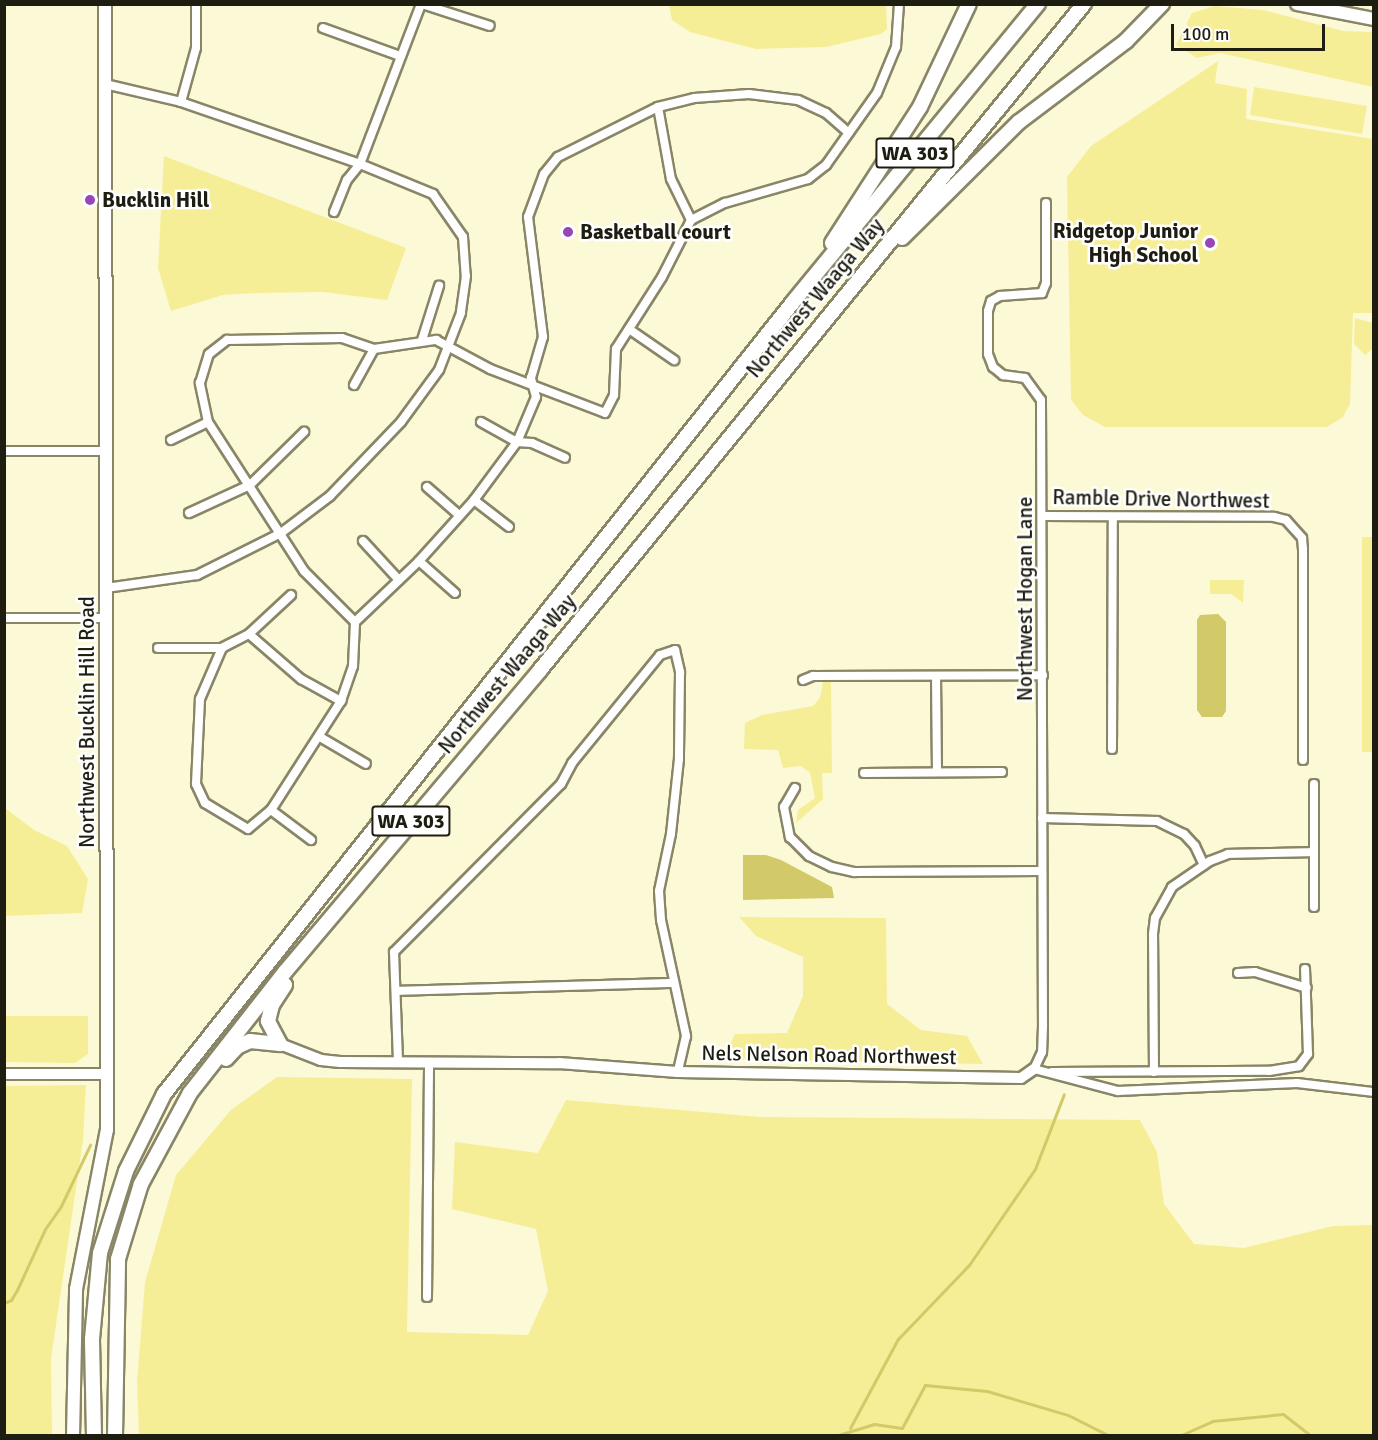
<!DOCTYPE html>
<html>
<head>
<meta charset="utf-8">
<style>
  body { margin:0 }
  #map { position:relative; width:1378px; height:1440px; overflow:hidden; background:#fcf9d7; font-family:Signika,sans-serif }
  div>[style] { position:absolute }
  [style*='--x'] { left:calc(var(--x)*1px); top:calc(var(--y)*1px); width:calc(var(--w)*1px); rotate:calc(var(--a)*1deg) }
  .green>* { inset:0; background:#f6ee96 }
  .water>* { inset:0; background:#d2c968 }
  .stream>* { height:3px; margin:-1.5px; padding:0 1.5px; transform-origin:1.5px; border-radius:1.5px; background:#d2c968 }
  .roads { filter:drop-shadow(2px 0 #898668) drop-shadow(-2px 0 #898668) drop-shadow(0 2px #898668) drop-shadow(0 -2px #898668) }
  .minor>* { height:8px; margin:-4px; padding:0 4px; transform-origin:4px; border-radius:4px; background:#fff }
  .tertiary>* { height:10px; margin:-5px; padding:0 5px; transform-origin:5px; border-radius:5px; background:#fff }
  .secondary>* { height:12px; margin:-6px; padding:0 6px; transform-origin:6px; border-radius:6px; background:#fff }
  .trunk>* { height:14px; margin:-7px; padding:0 7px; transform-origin:7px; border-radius:7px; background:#fff }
  .dots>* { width:16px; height:16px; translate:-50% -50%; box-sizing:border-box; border:3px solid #fff; border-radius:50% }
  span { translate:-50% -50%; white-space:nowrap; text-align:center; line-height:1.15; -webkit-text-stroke:5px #fff; paint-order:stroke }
  .shield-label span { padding:2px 4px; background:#fff; border:2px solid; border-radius:4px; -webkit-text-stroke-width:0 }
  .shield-label { font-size:20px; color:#1e1d11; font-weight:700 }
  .poi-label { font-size:21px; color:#1e1d11; font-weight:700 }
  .left { translate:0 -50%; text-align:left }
  .right { translate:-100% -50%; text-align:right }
  .street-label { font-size:21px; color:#1e1d11 }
  .frame { position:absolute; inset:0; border:6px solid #1e1d11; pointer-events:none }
  .scale { position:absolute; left:1171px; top:24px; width:154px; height:27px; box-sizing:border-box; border:3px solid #1e1d11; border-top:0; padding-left:8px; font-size:18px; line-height:21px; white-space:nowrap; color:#1e1d11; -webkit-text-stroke:4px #fff; paint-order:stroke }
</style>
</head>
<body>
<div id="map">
  <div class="green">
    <i style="clip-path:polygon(669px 5px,886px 5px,887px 29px,881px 34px,826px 47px,756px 49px,690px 32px,672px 20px)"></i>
    <i style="clip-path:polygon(1215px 6px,1263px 10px,1343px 31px,1373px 32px,1373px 87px,1220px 53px,1197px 58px,1176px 45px,1192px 13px)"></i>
    <i style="clip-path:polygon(1218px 61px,1215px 83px,1247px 89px,1246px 119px,1373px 139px,1373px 313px,1353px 313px,1350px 404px,1343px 417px,1327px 427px,1105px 427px,1083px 415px,1071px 400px,1067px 177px,1091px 146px)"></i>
    <i style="clip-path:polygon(1254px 87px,1367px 106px,1362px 134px,1250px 115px)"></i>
    <i style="clip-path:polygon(164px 156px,406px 248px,387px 300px,323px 292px,258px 293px,223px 295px,171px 311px,158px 268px)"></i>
    <i style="clip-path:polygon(1355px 318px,1373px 323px,1373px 349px,1365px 355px,1354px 344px)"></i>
    <i style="clip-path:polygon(1362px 537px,1373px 537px,1373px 752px,1362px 752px)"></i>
    <i style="clip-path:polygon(1210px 580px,1244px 580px,1243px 603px,1231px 594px,1210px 594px)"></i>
    <i style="clip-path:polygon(823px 682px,831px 682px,832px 773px,822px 773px,823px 799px,796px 823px,798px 810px,815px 798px,810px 773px,801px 766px,783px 768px,778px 750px,744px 749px,745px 723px,762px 715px,813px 706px,820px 698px)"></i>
    <i style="clip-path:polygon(5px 808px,34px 830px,67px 846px,88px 879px,82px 913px,5px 916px)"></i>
    <i style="clip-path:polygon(739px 917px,886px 918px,887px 1004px,921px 1030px,967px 1036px,983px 1064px,723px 1059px,735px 1034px,787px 1033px,803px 996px,803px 957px,756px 936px)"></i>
    <i style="clip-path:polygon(5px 1016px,88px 1016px,88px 1054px,75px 1063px,5px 1062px)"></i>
    <i style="clip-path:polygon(277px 1077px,412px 1079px,407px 1332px,528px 1335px,548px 1291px,536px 1229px,452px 1209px,455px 1142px,538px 1153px,566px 1100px,760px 1117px,1140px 1120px,1157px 1152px,1164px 1204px,1194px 1244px,1244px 1248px,1333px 1226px,1373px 1225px,1373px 1435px,139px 1435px,137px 1382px,145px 1282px,176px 1175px,231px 1110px)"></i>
    <i style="clip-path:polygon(86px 1085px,83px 1140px,51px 1359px,52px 1435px,5px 1435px,4px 1086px)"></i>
  </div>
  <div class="water">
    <i style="clip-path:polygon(1218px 614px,1226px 622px,1226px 711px,1222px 717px,1202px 717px,1197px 710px,1197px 620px,1200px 615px)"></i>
    <i style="clip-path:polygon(743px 855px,766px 855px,781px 860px,832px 887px,834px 898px,743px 900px)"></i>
  </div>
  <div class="stream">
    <i style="--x:4;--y:1303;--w:8;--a:-23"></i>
    <i style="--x:11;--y:1300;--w:12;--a:-59"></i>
    <i style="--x:17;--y:1290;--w:67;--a:-65.3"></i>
    <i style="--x:45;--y:1229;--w:28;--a:-55"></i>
    <i style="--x:61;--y:1206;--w:68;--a:-64.6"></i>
    <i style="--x:850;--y:1428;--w:101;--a:-61.7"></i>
    <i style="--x:898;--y:1339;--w:103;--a:-46.2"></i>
    <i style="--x:969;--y:1265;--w:116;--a:-55.5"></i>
    <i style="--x:1035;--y:1169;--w:80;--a:-68.9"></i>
    <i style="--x:835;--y:1436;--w:41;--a:-17.1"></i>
    <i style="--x:874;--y:1424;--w:28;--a:8"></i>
    <i style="--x:902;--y:1428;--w:49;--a:-61.9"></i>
    <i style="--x:925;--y:1385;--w:62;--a:5.5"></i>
    <i style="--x:987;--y:1391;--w:84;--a:16.5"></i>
    <i style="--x:1068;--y:1415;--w:47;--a:26.6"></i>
    <i style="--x:1179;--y:1436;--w:36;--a:-24"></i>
    <i style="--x:1212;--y:1421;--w:71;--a:-5.6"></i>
    <i style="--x:1283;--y:1414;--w:36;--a:38"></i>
  </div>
  <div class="roads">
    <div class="minor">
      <i style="--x:422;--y:4;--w:71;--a:17.9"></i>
      <i style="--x:323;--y:28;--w:82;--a:20"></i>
      <i style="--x:105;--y:84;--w:78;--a:13.3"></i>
      <i style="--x:181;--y:102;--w:189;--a:19.1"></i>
      <i style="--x:360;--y:164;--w:79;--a:22.3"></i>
      <i style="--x:433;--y:194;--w:52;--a:55.1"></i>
      <i style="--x:463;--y:237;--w:39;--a:86"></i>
      <i style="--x:466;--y:276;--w:37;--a:98"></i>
      <i style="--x:461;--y:313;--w:61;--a:111.1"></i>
      <i style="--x:439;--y:370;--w:64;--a:126.2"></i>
      <i style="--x:401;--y:422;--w:103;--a:133.8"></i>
      <i style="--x:330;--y:496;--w:61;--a:142.9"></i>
      <i style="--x:281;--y:533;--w:94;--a:153.4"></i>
      <i style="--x:197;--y:575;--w:92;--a:171.9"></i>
      <i style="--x:181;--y:102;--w:56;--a:-74.5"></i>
      <i style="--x:196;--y:48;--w:44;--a:-90"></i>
      <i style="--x:658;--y:107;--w:73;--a:79.8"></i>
      <i style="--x:671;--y:179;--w:46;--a:64"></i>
      <i style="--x:1046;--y:203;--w:80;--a:90"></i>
      <i style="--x:1046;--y:283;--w:11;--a:112"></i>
      <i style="--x:1042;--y:293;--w:42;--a:175.9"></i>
      <i style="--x:1000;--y:296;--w:10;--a:151"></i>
      <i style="--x:991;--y:301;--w:10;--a:107"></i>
      <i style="--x:988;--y:311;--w:43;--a:90"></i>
      <i style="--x:988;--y:354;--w:14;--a:69"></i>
      <i style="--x:993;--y:367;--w:13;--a:39"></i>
      <i style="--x:1003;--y:375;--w:22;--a:8"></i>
      <i style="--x:1025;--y:378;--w:27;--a:54"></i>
      <i style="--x:1041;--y:400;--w:626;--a:89.82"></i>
      <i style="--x:1043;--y:1026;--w:26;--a:92"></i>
      <i style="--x:1042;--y:1052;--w:19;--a:115"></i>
      <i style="--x:1034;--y:1069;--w:87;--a:14.7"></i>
      <i style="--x:1118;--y:1091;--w:179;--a:-2.6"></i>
      <i style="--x:1297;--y:1083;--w:78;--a:6.7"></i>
      <i style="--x:334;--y:212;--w:35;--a:-68"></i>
      <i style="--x:347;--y:180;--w:21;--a:-51"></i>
      <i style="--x:360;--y:164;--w:171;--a:-69.1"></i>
      <i style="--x:629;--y:329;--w:55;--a:34.6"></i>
      <i style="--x:422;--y:340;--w:57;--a:-72.5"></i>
      <i style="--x:354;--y:385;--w:41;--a:-60.9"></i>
      <i style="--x:481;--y:422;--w:41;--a:29.1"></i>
      <i style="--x:517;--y:442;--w:15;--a:4"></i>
      <i style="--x:532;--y:443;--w:36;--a:24"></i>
      <i style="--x:171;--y:440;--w:41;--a:-25.9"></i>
      <i style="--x:4;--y:451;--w:101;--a:0"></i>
      <i style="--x:427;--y:487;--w:41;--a:41.1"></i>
      <i style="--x:474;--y:500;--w:44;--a:37.6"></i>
      <i style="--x:189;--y:513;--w:67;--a:-24.7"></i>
      <i style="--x:250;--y:485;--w:76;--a:-44.5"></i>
      <i style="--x:1042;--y:516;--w:232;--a:0.2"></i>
      <i style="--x:1274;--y:517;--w:12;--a:14"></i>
      <i style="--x:1286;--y:520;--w:24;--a:48"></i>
      <i style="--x:1302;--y:538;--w:11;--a:85"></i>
      <i style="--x:1303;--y:549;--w:211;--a:90"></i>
      <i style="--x:363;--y:541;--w:53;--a:47.3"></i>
      <i style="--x:419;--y:561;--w:48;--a:41.6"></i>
      <i style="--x:291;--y:595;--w:57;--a:137.1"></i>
      <i style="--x:249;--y:634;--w:30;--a:153"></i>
      <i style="--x:222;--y:648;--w:56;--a:113.3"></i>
      <i style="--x:200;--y:699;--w:85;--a:92.7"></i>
      <i style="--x:196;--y:784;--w:21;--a:65"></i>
      <i style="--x:205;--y:803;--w:50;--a:31.2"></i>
      <i style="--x:248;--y:829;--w:30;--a:-40"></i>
      <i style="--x:271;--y:810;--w:130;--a:-57.3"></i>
      <i style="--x:341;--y:701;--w:37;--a:-71"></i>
      <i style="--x:353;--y:666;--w:44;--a:-87.4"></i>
      <i style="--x:4;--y:618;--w:102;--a:0"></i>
      <i style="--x:355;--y:622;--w:72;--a:-135"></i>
      <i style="--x:304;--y:571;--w:177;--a:-122.8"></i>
      <i style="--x:208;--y:422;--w:40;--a:-102"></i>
      <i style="--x:200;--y:383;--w:30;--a:-73"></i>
      <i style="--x:209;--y:354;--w:23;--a:-38"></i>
      <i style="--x:227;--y:340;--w:115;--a:-1"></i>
      <i style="--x:342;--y:338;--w:34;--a:19"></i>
      <i style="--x:374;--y:349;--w:63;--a:-8.3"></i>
      <i style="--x:436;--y:340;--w:61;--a:28.2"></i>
      <i style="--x:490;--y:369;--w:123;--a:20.9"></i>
      <i style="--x:605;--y:413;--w:20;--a:-63"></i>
      <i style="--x:614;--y:395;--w:46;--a:-87.5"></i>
      <i style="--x:616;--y:349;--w:85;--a:-57.4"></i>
      <i style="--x:662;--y:277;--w:64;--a:-63"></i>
      <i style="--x:691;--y:220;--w:38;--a:-27"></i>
      <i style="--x:725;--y:203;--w:86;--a:-16.1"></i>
      <i style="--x:808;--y:179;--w:23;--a:-38"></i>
      <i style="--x:826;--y:165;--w:88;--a:-54.7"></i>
      <i style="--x:877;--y:93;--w:50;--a:-67.6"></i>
      <i style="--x:896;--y:47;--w:43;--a:-86"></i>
      <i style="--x:355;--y:622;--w:88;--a:-43.6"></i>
      <i style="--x:419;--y:561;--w:82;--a:-48"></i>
      <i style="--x:474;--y:500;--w:72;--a:-53.4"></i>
      <i style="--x:517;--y:442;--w:49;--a:-67.1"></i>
      <i style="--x:536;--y:397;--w:20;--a:-105"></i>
      <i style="--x:531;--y:378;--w:43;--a:-73.7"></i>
      <i style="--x:543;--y:337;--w:121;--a:-97.1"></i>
      <i style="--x:528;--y:217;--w:46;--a:-69.6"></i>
      <i style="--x:544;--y:174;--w:22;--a:-51"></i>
      <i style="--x:558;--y:157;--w:112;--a:-26.6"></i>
      <i style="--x:658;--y:107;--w:37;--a:-14"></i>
      <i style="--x:694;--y:98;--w:55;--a:-4.2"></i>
      <i style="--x:749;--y:94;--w:49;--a:7"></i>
      <i style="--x:798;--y:100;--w:31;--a:25"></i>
      <i style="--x:826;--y:113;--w:30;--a:41"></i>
      <i style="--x:249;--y:634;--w:69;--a:40.9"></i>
      <i style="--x:301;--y:679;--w:46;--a:28.8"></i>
      <i style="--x:158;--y:648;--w:64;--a:0"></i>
      <i style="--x:936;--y:676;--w:96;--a:89.4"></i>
      <i style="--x:803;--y:680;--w:11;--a:-22"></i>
      <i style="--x:813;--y:676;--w:230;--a:-0.2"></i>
      <i style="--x:320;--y:737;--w:53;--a:30.4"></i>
      <i style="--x:1112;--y:749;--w:232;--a:-89.8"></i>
      <i style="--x:864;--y:773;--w:138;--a:-0.4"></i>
      <i style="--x:795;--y:788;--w:22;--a:120"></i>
      <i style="--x:784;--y:807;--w:31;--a:79"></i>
      <i style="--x:790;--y:837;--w:27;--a:45"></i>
      <i style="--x:809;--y:856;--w:25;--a:26"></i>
      <i style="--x:832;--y:867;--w:23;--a:13"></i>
      <i style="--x:854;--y:872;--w:188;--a:-0.3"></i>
      <i style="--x:271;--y:810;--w:50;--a:36.9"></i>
      <i style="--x:1042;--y:818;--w:115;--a:1.5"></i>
      <i style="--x:1157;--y:821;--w:30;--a:26"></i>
      <i style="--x:1184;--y:834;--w:16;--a:47"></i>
      <i style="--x:1195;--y:846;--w:21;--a:65"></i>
      <i style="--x:1314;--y:907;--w:123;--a:-90"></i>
      <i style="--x:1238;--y:973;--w:17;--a:-3"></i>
      <i style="--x:1255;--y:972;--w:54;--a:17.1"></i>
      <i style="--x:397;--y:991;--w:277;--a:-1.7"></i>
      <i style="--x:398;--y:1061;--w:109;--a:-92.1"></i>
      <i style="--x:394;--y:952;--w:237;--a:-45.2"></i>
      <i style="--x:561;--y:784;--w:24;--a:-62"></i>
      <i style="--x:572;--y:763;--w:139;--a:-50.8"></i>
      <i style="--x:660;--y:655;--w:16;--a:-18"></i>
      <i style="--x:675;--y:650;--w:23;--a:77"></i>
      <i style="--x:680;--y:672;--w:87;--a:90.7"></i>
      <i style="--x:679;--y:759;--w:75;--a:96.1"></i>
      <i style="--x:671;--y:834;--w:58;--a:101.9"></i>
      <i style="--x:659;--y:891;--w:29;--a:86"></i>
      <i style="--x:661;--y:920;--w:119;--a:77.8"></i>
      <i style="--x:686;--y:1036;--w:37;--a:103"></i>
      <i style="--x:1052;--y:1072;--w:217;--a:-0.3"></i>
      <i style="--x:1269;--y:1071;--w:30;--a:-9"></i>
      <i style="--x:1299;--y:1066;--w:15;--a:-53"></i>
      <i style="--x:1308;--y:1054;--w:85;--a:-92"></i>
      <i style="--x:1154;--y:1072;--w:138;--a:-90.4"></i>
      <i style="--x:1153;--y:934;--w:16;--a:-83"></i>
      <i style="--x:1155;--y:918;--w:35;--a:-61"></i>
      <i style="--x:1172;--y:887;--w:46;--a:-34.4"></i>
      <i style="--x:1210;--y:861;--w:19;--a:-21"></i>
      <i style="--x:1228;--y:854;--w:86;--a:-1.3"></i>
      <i style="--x:427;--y:1297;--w:234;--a:-89.5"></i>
    </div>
    <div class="tertiary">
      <i style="--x:280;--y:1044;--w:44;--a:21.3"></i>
      <i style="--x:321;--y:1060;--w:19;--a:6"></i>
      <i style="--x:340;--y:1062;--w:219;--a:0.3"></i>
      <i style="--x:559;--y:1063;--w:119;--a:4.3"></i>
      <i style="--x:678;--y:1072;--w:343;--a:1"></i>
      <i style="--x:1021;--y:1078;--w:16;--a:-35"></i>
      <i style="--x:4;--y:1074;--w:103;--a:0"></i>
    </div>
    <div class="secondary">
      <i style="--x:1297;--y:4;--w:78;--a:11"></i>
      <i style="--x:73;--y:1436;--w:147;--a:-88.8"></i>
      <i style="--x:76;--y:1289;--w:162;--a:-79"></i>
      <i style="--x:107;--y:1130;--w:1126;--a:-90.1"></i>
    </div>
    <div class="trunk">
      <i style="--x:902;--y:238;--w:165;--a:-44.8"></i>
      <i style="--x:1019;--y:122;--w:134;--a:-37.1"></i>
      <i style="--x:1126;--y:41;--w:52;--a:-45.8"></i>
      <i style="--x:832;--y:243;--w:162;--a:-57.1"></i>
      <i style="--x:920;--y:107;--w:114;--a:-64.6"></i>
      <i style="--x:280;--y:1044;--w:26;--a:-118"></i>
      <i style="--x:268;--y:1021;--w:16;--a:-76"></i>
      <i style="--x:272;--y:1005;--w:24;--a:-57"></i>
      <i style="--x:226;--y:1059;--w:16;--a:-47"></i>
      <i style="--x:237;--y:1047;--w:14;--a:-25"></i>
      <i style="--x:250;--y:1041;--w:30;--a:6"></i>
      <i style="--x:94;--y:1436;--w:97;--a:-91.2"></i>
      <i style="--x:92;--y:1339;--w:86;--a:-84.7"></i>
      <i style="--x:100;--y:1253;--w:86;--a:-72.4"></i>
      <i style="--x:126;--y:1171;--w:86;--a:-63.7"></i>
      <i style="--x:164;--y:1094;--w:1011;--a:-51.54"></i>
      <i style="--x:793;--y:302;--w:386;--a:-50.6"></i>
      <i style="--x:115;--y:1436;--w:177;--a:-89"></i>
      <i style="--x:118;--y:1259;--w:78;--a:-73"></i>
      <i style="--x:141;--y:1184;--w:103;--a:-61.7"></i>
      <i style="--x:190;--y:1093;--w:154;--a:-51.9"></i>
      <i style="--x:285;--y:972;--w:395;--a:-49.8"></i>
      <i style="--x:540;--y:670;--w:860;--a:-50.76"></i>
    </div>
  </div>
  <div class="dots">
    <i style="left:90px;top:200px;background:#9547b8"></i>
    <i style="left:568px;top:232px;background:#9547b8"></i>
    <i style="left:1210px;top:243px;background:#9547b8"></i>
  </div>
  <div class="shield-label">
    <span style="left:915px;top:153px">WA 303</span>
    <span style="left:411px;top:821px">WA 303</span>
  </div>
  <div class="poi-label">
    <span class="left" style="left:102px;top:200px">Bucklin Hill</span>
    <span class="right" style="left:1198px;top:243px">Ridgetop Junior<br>High School</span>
    <span class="left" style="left:580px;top:232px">Basketball court</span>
  </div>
  <div class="street-label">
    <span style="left:815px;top:298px;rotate:-50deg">Northwest Waaga Way</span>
    <span style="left:1161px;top:499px;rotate:1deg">Ramble Drive Northwest</span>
    <span style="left:1025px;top:599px;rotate:-90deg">Northwest Hogan Lane</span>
    <span style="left:507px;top:674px;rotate:-50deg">Northwest Waaga Way</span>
    <span style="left:87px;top:722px;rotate:-90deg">Northwest Bucklin Hill Road</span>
    <span style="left:829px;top:1055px;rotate:1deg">Nels Nelson Road Northwest</span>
  </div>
  <div class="frame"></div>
  <div class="scale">100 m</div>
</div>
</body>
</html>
